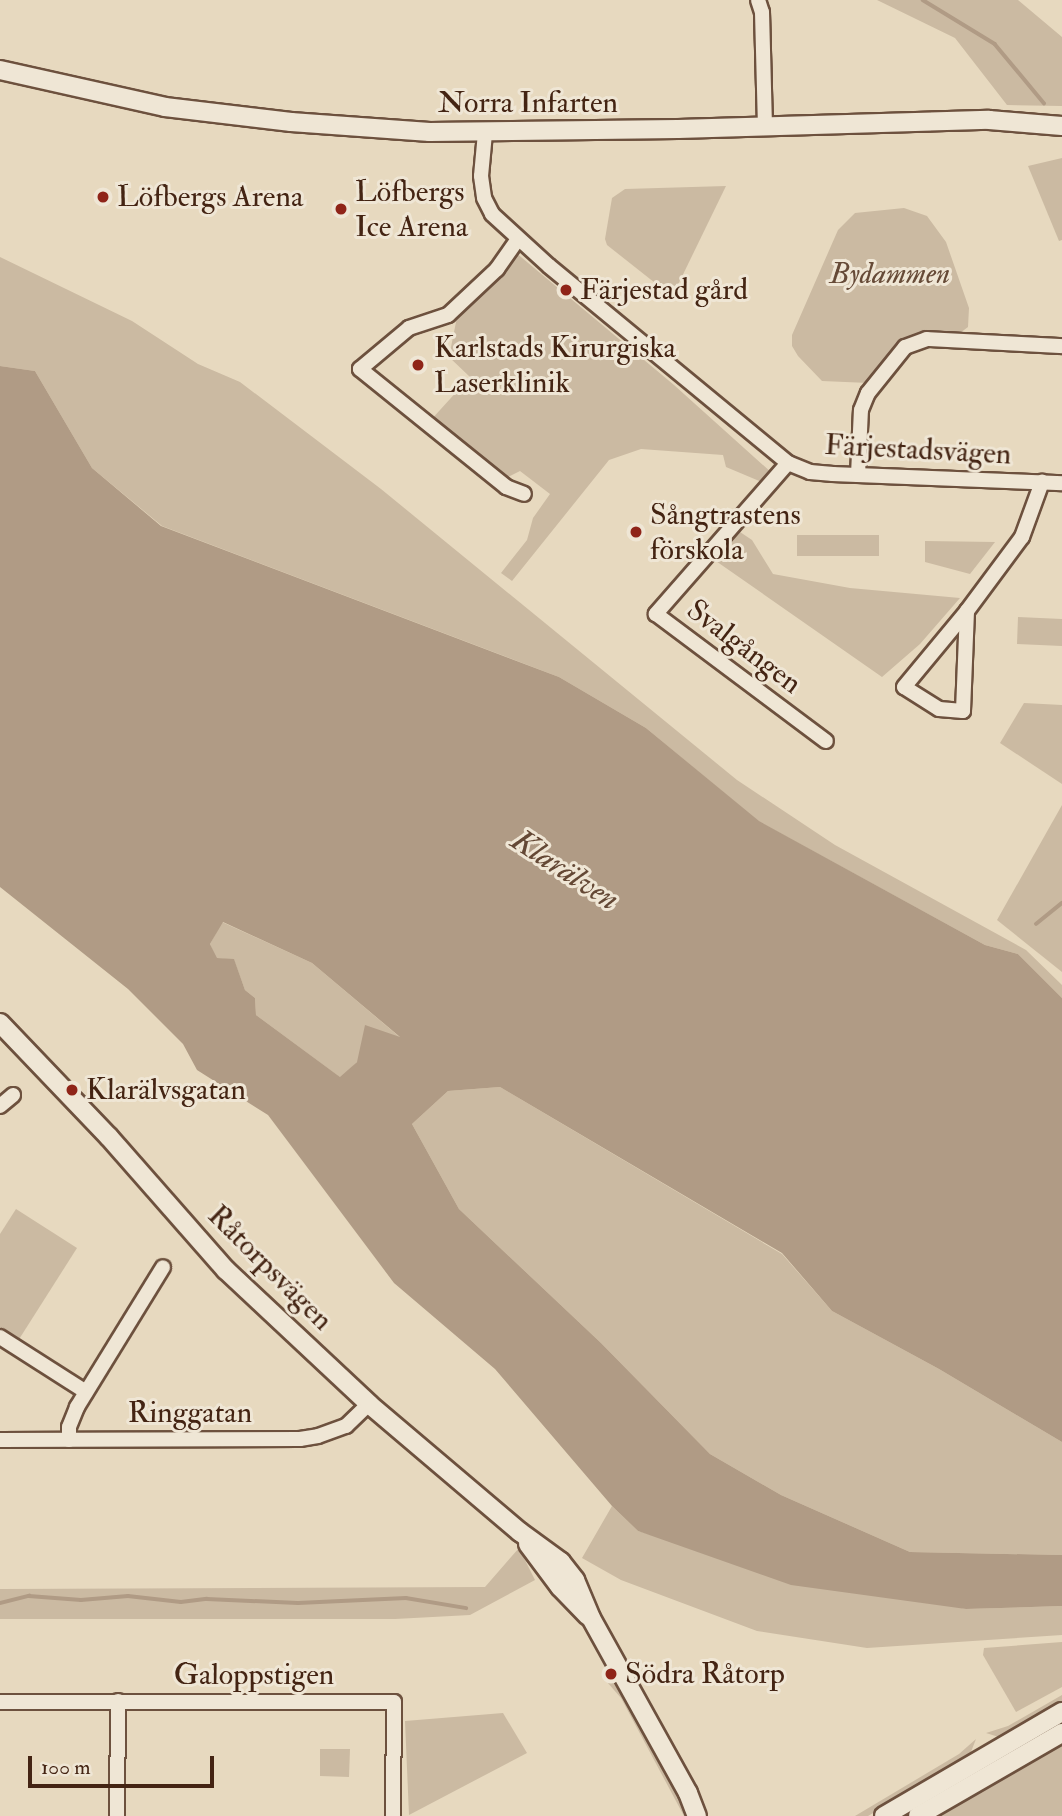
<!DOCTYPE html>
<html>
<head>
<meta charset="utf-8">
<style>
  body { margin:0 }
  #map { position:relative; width:1062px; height:1816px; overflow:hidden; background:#e7d9bf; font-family:"IM FELL Double Pica",serif }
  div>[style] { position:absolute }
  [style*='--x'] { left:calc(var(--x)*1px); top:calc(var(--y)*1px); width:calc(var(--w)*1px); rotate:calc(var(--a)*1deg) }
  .green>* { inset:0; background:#cbbaa2 }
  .water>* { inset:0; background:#b09b85 }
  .stream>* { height:3.5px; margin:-1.75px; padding:0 1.75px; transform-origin:1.75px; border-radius:1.75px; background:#b09b85 }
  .roads { filter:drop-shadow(2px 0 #6d513e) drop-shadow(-2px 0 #6d513e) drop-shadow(0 2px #6d513e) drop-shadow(0 -2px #6d513e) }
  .minor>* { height:14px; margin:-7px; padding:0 7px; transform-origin:7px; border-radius:7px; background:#efe6d5 }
  .tertiary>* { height:18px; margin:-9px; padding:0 9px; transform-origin:9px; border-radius:9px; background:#efe6d5 }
  .dots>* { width:19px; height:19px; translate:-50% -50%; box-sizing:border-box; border:4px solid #efe6d5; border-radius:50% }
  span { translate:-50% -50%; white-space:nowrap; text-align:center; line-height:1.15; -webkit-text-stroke:6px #efe6d5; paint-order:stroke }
  .street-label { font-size:30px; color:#442413 }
  .poi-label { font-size:30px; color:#442413 }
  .left { translate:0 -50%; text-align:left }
  .park-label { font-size:30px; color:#664a37; font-style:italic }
  .water-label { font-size:32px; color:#644835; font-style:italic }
  .scale { position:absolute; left:28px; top:1756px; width:186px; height:32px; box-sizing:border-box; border:4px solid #442413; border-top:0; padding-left:9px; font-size:21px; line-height:24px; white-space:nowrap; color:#442413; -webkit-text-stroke:5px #efe6d5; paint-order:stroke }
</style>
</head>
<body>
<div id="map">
  <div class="green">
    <i style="clip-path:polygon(877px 0,1018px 0,1062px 37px,1062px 106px,1007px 105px,955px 38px)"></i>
    <i style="clip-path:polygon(1062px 158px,1062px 240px,1059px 241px,1028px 166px)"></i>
    <i style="clip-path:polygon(726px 186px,674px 293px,669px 294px,607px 245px,605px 239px,612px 198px,625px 189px)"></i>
    <i style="clip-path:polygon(904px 208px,927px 216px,946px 242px,969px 308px,968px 327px,960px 333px,932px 332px,903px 341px,869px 383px,822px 381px,798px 356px,792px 346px,792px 335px,838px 230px,855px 213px)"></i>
    <i style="clip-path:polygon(515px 252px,674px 385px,773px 474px,764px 483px,726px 467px,723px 455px,641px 449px,609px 460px,512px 581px,501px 573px,527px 540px,533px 518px,550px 494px,520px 471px,506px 478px,430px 421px,470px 377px,449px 357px,457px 317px)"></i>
    <i style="clip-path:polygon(0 257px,132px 321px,198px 364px,240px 382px,381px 489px,737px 780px,835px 845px,1026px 950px,1062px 985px,1062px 998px,1018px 954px,985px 945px,758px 821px,646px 728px,559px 677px,162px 526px,92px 468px,35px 371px,0 366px)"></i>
    <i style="clip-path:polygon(737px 530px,752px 540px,773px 574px,850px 588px,960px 598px,920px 644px,882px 677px,713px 559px)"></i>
    <i style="clip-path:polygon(797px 535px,879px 535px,879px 556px,797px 556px)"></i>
    <i style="clip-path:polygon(925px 541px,995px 542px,970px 574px,925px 562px)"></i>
    <i style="clip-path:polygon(1018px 617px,1062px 619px,1062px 646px,1017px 644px)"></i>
    <i style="clip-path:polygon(1024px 703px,1062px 705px,1062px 784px,1000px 743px)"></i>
    <i style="clip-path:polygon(1062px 805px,1062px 972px,997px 920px)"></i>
    <i style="clip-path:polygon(222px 922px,312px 963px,402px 1039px,357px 1062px,341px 1078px,256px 1015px,255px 998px,245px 990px,234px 960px,216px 958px,210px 944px)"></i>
    <i style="clip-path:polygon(500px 1087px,782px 1254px,832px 1311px,939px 1369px,1062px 1442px,1062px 1555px,910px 1552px,781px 1495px,710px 1454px,601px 1343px,459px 1209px,412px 1124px,448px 1091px)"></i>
    <i style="clip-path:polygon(16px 1209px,77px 1248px,16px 1344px,0 1334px,0 1234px)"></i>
    <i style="clip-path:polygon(612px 1506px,638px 1531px,686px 1545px,966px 1609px,1062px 1606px,1062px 1635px,867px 1648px,757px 1631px,621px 1580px,582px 1558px)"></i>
    <i style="clip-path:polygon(519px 1548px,535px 1580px,470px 1615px,395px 1619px,0 1619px,0 1589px,485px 1587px)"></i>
    <i style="clip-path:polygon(1062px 1642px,1062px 1687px,1016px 1712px,983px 1655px,984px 1648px)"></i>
    <i style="clip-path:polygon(611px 1681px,622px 1691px,691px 1816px,684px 1816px,621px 1698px,607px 1682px)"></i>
    <i style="clip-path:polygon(1062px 1695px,1062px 1703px,1002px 1738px,986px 1733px,1008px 1726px)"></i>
    <i style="clip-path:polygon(503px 1713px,527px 1753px,409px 1815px,405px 1721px)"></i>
    <i style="clip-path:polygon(976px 1739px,969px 1757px,868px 1816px,855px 1816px,959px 1754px)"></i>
    <i style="clip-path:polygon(1062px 1740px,1062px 1816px,927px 1816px)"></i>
    <i style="clip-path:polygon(320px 1749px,350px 1749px,349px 1777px,320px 1776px)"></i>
  </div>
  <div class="water">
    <i style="clip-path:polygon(evenodd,0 366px,35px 371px,92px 468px,161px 526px,559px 677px,646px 728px,759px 821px,985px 945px,1018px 954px,1062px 998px,1062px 1442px,939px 1369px,832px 1311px,782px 1253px,500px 1087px,448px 1091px,412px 1124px,459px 1209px,601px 1343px,710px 1454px,781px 1495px,910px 1552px,1062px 1555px,1062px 1606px,966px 1609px,791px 1585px,638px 1531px,612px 1506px,495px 1369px,394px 1283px,268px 1115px,197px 1070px,183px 1044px,128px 989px,0 887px,0 366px,223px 922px,312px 963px,400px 1037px,365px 1025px,357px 1062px,340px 1077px,256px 1015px,255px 998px,245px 990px,234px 959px,217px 958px,210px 944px,223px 922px)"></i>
  </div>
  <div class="stream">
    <i style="--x:923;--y:0;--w:84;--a:31.4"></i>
    <i style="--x:995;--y:44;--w:77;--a:50.3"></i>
    <i style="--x:1036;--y:924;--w:33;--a:-39"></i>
    <i style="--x:0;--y:1603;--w:30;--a:-14"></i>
    <i style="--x:29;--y:1596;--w:52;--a:4.4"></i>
    <i style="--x:81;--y:1600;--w:47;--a:-4.9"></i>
    <i style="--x:128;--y:1596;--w:53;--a:6.5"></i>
    <i style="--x:181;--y:1602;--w:26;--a:-7"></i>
    <i style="--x:207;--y:1599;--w:91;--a:2.5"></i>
    <i style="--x:298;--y:1603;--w:108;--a:-2.7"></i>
    <i style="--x:406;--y:1598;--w:61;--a:9.5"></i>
  </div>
  <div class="roads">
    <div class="minor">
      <i style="--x:758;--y:0;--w:13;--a:72"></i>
      <i style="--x:762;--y:12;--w:115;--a:88.5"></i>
      <i style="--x:485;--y:133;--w:43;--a:95.3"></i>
      <i style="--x:481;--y:176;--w:22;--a:82"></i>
      <i style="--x:484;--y:198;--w:18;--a:63"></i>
      <i style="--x:492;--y:214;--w:77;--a:42.4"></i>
      <i style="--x:549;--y:266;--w:310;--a:39.5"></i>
      <i style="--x:788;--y:463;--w:24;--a:22"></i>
      <i style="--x:810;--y:472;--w:23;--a:5"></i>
      <i style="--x:833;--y:474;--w:229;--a:2.3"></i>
      <i style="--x:518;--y:239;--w:37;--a:125"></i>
      <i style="--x:497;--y:269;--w:67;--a:136.8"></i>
      <i style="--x:448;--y:315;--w:41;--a:161.6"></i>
      <i style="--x:409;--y:328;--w:64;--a:140.1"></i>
      <i style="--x:360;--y:369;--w:188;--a:38.9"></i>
      <i style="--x:506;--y:487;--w:19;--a:21"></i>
      <i style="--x:788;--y:463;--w:201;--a:131.2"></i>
      <i style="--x:656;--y:614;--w:212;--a:36.8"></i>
      <i style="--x:858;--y:475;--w:65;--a:-87.4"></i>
      <i style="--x:861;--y:410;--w:18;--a:-68"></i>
      <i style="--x:868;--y:393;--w:59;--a:-51.2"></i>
      <i style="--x:905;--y:347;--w:23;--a:-20"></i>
      <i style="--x:927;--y:339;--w:135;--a:3"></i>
      <i style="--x:967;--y:611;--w:100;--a:92.3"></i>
      <i style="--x:963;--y:711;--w:24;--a:-175"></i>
      <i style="--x:939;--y:709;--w:41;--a:-147.8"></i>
      <i style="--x:904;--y:687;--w:99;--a:-50.3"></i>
      <i style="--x:967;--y:611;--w:92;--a:-53.4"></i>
      <i style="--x:1022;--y:537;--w:59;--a:-70"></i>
      <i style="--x:0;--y:1106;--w:17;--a:-40"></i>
      <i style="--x:0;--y:1337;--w:102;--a:32.6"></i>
      <i style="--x:0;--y:1440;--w:300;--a:-0.2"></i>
      <i style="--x:300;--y:1439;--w:18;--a:-9"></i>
      <i style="--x:318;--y:1436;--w:30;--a:-20"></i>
      <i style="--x:346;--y:1426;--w:32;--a:-44"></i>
      <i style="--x:69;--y:1440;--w:13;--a:-90"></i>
      <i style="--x:69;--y:1427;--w:22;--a:-68"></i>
      <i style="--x:77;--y:1407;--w:164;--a:-58.4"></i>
      <i style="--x:0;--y:1702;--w:394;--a:0"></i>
      <i style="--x:394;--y:1702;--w:114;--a:90.5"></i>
      <i style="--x:117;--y:1816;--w:115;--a:-89.5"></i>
    </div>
    <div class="tertiary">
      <i style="--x:0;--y:70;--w:169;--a:12.6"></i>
      <i style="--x:165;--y:107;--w:127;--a:6.8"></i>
      <i style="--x:291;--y:122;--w:139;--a:4.1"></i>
      <i style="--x:430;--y:132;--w:248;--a:-0.7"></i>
      <i style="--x:678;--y:129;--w:311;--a:-1.7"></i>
      <i style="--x:989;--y:120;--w:73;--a:4.7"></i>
      <i style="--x:0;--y:1023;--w:158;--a:46.3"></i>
      <i style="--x:109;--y:1137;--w:177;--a:48.7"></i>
      <i style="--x:226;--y:1270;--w:196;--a:43.1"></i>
      <i style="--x:369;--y:1404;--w:198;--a:40.3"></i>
      <i style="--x:520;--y:1532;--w:51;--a:36.2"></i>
      <i style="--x:561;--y:1562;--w:23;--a:52"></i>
      <i style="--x:575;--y:1580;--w:41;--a:67.2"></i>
      <i style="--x:591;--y:1618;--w:200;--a:61"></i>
      <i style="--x:688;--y:1793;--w:25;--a:69"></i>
      <i style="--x:528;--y:1544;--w:54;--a:53.3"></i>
      <i style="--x:560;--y:1587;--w:40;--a:46"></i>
      <i style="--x:884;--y:1816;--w:206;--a:-30.3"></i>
      <i style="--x:918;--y:1816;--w:166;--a:-30"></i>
    </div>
  </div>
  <div class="dots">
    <i style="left:103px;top:197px;background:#8f2418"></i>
    <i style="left:341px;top:209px;background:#8f2418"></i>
    <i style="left:566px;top:290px;background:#8f2418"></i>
    <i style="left:418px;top:365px;background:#8f2418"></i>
    <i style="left:636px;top:532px;background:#8f2418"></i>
    <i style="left:72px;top:1090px;background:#8f2418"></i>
    <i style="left:611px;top:1674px;background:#8f2418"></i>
  </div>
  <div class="street-label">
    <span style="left:528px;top:103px">Norra Infarten</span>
    <span style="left:918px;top:450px;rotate:3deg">Färjestadsvägen</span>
    <span style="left:744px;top:647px;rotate:37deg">Svalgången</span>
    <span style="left:270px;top:1268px;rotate:45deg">Råtorpsvägen</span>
    <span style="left:190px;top:1413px">Ringgatan</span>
    <span style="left:254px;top:1675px">Galoppstigen</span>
  </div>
  <div class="poi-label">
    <span class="left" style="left:355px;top:209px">Löfbergs<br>Ice Arena</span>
    <span class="left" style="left:117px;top:197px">Löfbergs Arena</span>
    <span class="left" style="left:580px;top:290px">Färjestad gård</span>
    <span class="left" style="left:434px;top:365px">Karlstads Kirurgiska<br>Laserklinik</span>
    <span class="left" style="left:650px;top:532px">Sångtrastens<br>förskola</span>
    <span class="left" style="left:86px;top:1090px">Klarälvsgatan</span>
    <span class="left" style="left:625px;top:1674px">Södra Råtorp</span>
  </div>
  <div class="park-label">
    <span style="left:890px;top:274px">Bydammen</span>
  </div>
  <div class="water-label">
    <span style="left:565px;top:870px;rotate:33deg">Klarälven</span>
  </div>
  <div class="scale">100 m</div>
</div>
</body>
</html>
